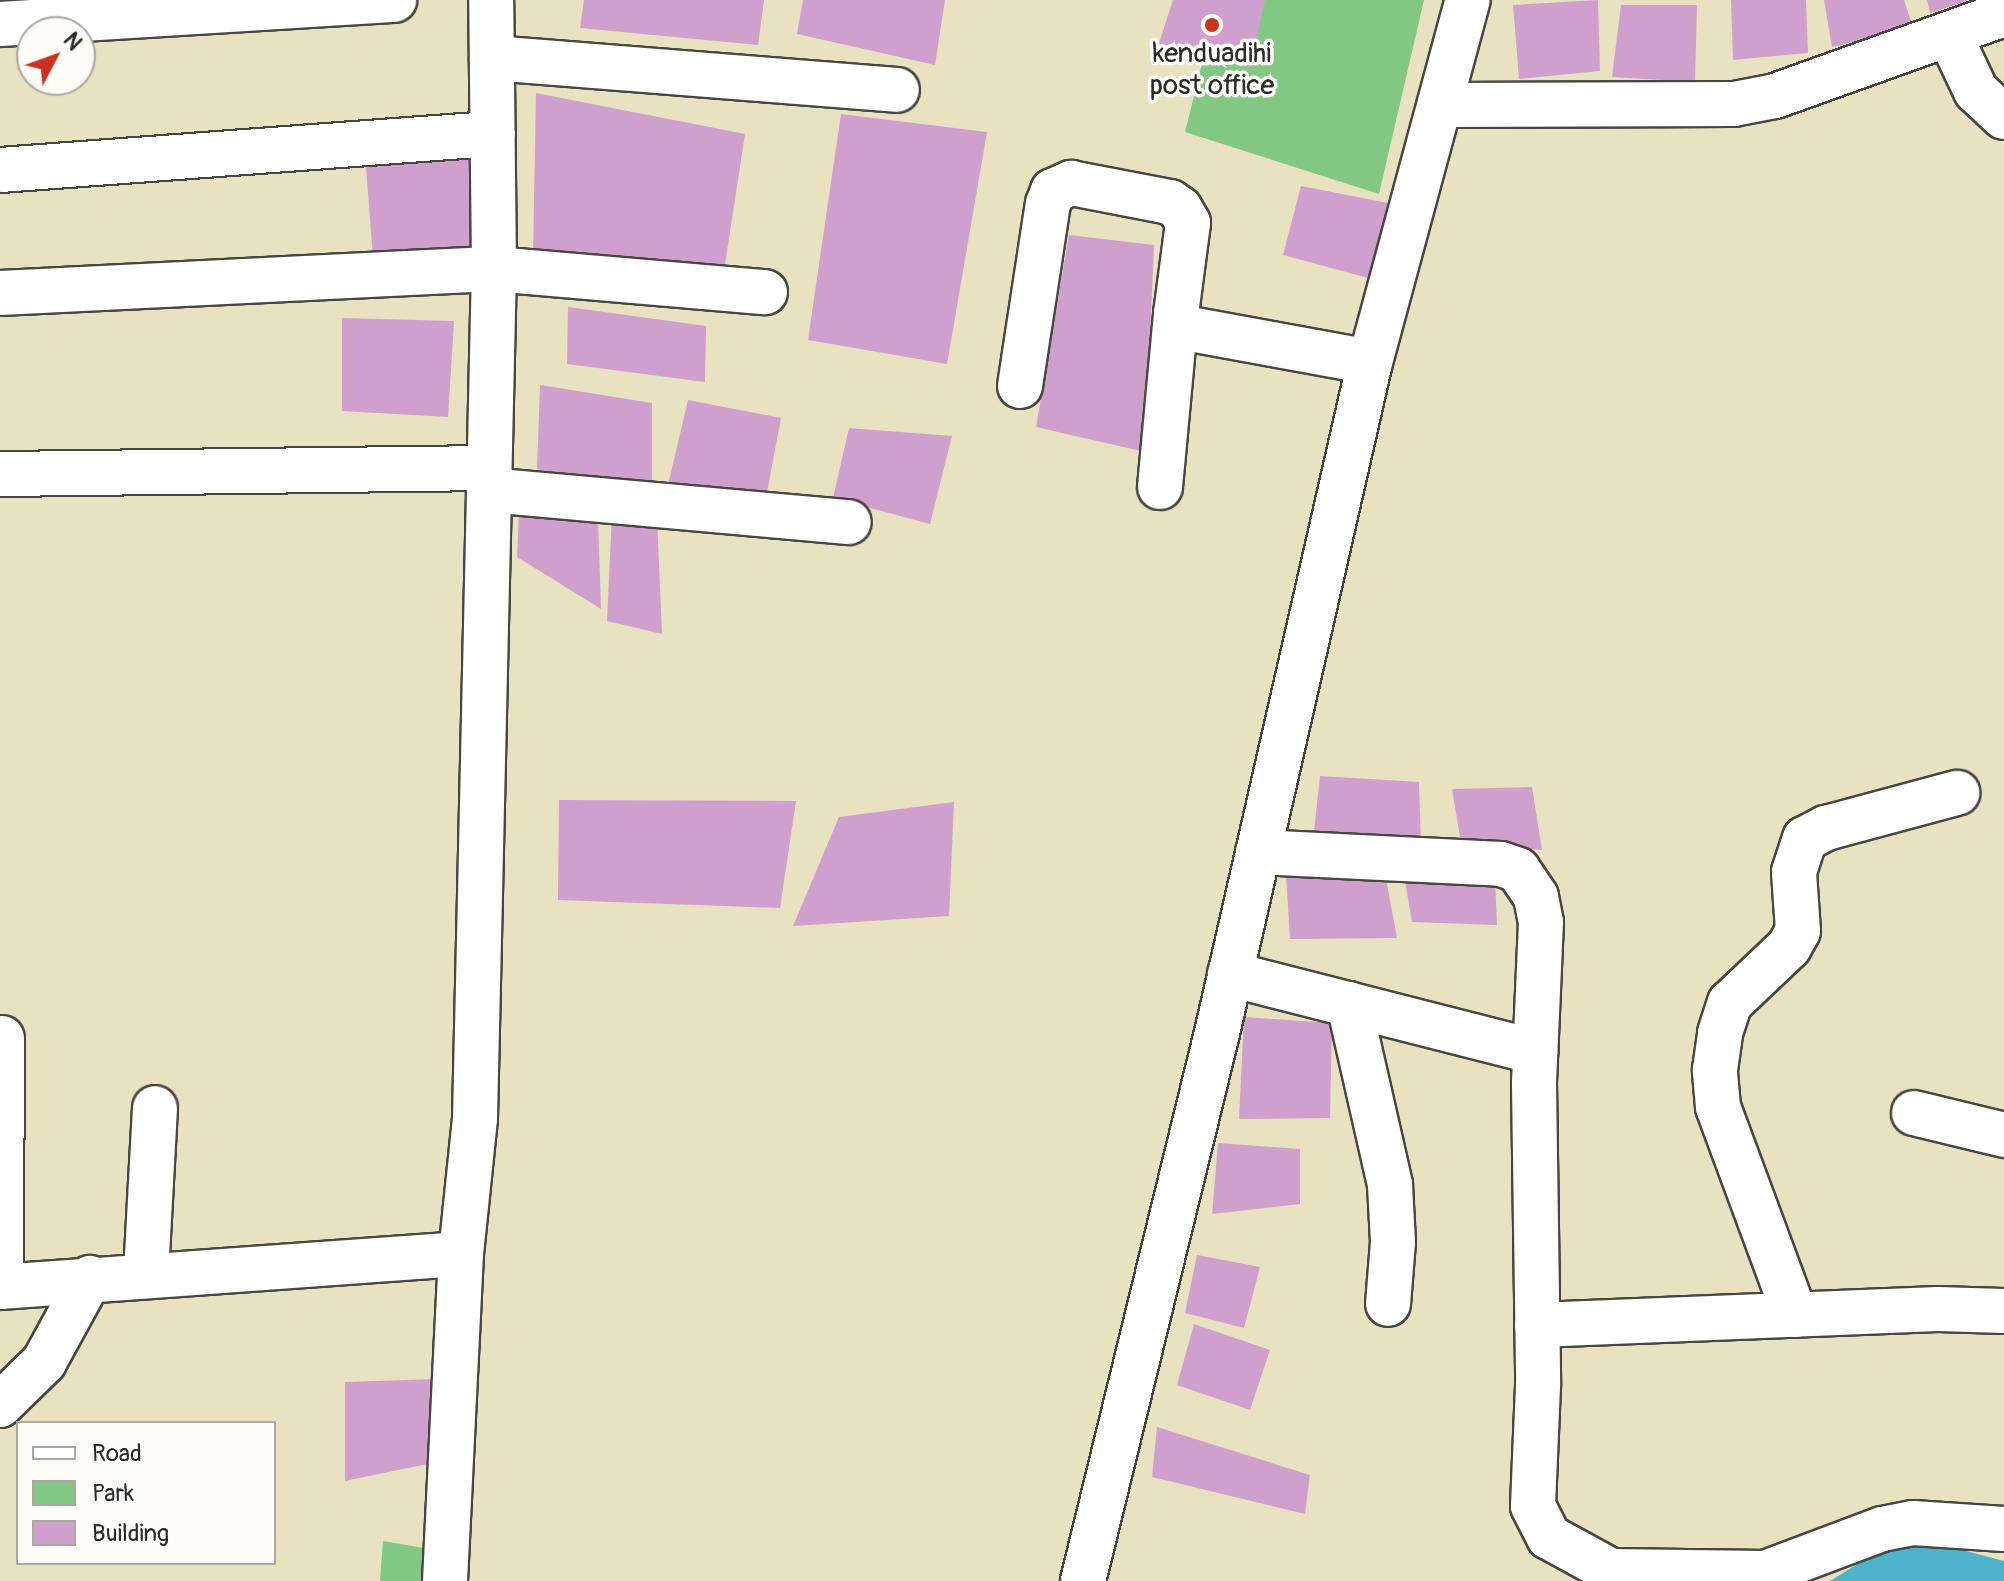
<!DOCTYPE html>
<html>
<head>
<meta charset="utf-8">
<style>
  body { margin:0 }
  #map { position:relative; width:2004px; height:1581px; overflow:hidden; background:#e8e2c0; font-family:Pangolin,sans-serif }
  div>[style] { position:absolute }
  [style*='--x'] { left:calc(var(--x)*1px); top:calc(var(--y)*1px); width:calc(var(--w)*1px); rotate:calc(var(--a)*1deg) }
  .green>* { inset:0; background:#82c883 }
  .water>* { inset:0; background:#4cb3cb }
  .building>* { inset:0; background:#cfa0cd }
  .roads { filter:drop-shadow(2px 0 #474641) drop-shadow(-2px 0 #474641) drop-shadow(0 2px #474641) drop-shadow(0 -2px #474641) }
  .minor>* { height:44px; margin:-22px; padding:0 22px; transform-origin:22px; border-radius:22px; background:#fff }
  .dots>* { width:22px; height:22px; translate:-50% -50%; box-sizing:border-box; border:4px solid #fdfcf7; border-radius:50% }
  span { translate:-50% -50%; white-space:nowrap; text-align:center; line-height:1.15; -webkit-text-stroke:7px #fdfcf7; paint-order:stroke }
  .poi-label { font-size:28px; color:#2b2b2b }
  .legend { position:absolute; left:16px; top:1421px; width:260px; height:144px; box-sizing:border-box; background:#fdfcf7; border:2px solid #a9a8a5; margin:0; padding:10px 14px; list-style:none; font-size:24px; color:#2b2b2b }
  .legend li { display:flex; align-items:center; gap:16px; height:40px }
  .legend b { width:40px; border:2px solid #a9a8a5 }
  .north { position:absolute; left:16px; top:16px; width:80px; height:80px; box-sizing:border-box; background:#fdfcf7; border:2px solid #a9a8a5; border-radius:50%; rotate:49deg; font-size:22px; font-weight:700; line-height:32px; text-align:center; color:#2b2b2b }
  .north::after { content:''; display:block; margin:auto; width:28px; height:36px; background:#c8321e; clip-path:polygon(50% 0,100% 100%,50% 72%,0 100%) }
</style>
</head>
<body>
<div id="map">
  <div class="green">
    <i style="clip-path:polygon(1218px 0,1424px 0,1379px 194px,1185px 132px)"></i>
    <i style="clip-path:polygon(383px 1541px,435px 1550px,435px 1581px,380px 1581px)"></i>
  </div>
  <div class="water">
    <i style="clip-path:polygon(1905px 1535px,2004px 1561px,2004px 1581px,1830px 1581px)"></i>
  </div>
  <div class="building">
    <i style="clip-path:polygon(584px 0,764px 0,758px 45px,580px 28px)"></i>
    <i style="clip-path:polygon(803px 0,945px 0,935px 65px,797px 34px)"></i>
    <i style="clip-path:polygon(1173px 0,1265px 0,1250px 67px,1157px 49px)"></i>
    <i style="clip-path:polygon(1598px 0,1600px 71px,1519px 79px,1513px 5px)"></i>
    <i style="clip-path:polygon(1731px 0,1806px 0,1808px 53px,1733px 60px)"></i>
    <i style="clip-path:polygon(1824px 0,1904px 0,1913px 28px,1832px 47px)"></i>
    <i style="clip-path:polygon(1927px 0,1967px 0,1967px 1px,1930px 13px)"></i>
    <i style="clip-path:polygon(1621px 5px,1697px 5px,1695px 82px,1612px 77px)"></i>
    <i style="clip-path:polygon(536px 93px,745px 134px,724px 271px,533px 255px)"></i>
    <i style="clip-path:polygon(841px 114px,987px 132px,947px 364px,808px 340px)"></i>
    <i style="clip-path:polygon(475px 151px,477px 258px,373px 258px,365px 154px)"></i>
    <i style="clip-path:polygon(1301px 186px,1388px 203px,1372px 279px,1283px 255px)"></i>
    <i style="clip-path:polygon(1069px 235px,1154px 245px,1145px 452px,1036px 427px)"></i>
    <i style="clip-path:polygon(568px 307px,706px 326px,705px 382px,567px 364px)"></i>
    <i style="clip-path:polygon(342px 318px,454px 321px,448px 417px,342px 411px)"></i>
    <i style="clip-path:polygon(540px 385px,652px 403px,652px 490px,537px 469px)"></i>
    <i style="clip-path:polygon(688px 400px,781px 418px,766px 498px,668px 485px)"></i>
    <i style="clip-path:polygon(849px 428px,952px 436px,930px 524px,833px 498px)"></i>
    <i style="clip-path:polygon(519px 511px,598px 520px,601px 609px,517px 557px)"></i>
    <i style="clip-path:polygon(612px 513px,657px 516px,662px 634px,607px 621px)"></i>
    <i style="clip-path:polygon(1320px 776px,1419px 782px,1421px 845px,1313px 840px)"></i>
    <i style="clip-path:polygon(1532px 787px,1542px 850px,1461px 843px,1452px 789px)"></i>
    <i style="clip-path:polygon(559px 800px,796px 801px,780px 908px,558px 900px)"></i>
    <i style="clip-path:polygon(954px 802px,949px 916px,793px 926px,839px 817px)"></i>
    <i style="clip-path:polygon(1385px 873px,1397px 938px,1290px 939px,1286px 875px)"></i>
    <i style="clip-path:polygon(1404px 875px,1495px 878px,1497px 925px,1412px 922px)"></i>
    <i style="clip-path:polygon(1244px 1017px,1332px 1023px,1330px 1118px,1239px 1119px)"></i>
    <i style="clip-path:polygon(1218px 1143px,1300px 1149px,1300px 1204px,1212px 1214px)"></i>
    <i style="clip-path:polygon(1197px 1255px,1260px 1267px,1244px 1328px,1185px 1313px)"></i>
    <i style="clip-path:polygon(1194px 1324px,1270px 1350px,1250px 1410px,1177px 1385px)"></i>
    <i style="clip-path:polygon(438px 1379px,437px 1462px,345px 1481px,345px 1382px)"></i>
    <i style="clip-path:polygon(1157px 1427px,1310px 1475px,1305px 1514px,1152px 1477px)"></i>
  </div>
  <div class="roads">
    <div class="minor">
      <i style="--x:0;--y:24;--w:395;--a:-3.5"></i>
      <i style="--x:1949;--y:34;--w:63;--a:64.7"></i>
      <i style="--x:1976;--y:91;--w:38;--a:43"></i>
      <i style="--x:492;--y:58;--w:406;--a:4.5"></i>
      <i style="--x:1441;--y:105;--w:293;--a:-0.2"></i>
      <i style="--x:1734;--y:104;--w:42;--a:-11"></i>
      <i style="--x:1775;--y:96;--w:243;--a:-19.7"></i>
      <i style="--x:0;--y:170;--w:494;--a:-4.2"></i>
      <i style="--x:0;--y:293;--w:495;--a:-2.8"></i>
      <i style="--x:494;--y:269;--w:272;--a:4.9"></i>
      <i style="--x:1020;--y:386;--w:184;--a:-81.3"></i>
      <i style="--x:1048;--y:204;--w:14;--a:-69"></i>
      <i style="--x:1053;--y:191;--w:20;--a:-24"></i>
      <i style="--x:1071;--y:183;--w:101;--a:10.9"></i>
      <i style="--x:1170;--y:202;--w:12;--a:35"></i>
      <i style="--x:1180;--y:209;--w:16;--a:60"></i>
      <i style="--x:1188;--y:223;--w:92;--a:97.5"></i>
      <i style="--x:1176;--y:314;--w:17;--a:57"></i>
      <i style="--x:1185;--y:328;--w:188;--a:10.4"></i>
      <i style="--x:0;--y:474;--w:489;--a:-0.7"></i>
      <i style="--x:1160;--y:487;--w:174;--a:-84.7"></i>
      <i style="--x:489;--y:490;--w:361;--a:5.1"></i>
      <i style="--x:1258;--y:852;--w:243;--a:2.8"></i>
      <i style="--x:1501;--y:864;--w:18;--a:19"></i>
      <i style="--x:1518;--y:870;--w:32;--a:56"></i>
      <i style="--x:1536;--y:897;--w:25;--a:79"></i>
      <i style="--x:1541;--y:922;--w:161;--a:92.5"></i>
      <i style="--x:1534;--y:1083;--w:303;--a:89.2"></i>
      <i style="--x:1538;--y:1386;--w:120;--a:92.4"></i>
      <i style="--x:1533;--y:1506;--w:35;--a:63"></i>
      <i style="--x:1549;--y:1537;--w:71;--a:28.7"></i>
      <i style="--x:1611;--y:1571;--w:154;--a:0.7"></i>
      <i style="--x:1765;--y:1573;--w:125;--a:-20.6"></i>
      <i style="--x:1882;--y:1529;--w:32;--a:-11"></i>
      <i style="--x:1913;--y:1523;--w:91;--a:3.8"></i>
      <i style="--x:1230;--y:974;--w:315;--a:14.3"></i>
      <i style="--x:1349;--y:1004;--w:186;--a:77.2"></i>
      <i style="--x:1390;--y:1185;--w:57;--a:87"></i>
      <i style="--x:1393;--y:1242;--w:62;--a:94.6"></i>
      <i style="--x:1914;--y:1113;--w:93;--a:13.7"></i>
      <i style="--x:146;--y:1274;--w:166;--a:-86.9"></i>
      <i style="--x:0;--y:1287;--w:462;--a:-4.1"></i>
      <i style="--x:1;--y:1287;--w:249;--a:-89.8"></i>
      <i style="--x:1795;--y:1315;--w:222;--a:-110.3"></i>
      <i style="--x:1718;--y:1107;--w:37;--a:-95"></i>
      <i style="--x:1715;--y:1070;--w:37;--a:-82"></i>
      <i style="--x:1720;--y:1033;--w:32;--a:-72"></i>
      <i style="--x:1730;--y:1003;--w:81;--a:-43.5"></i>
      <i style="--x:1789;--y:947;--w:18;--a:-61"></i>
      <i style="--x:1798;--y:931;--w:59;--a:-93.9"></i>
      <i style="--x:1794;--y:872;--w:35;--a:-72"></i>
      <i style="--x:1805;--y:839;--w:24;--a:-28"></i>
      <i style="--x:1826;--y:828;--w:136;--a:-15"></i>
      <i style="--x:1537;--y:1325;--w:401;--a:-2.3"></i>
      <i style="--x:1938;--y:1309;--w:66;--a:1.7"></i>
      <i style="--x:0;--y:1405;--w:62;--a:-44.3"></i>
      <i style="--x:44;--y:1362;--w:96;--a:-61.3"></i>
      <i style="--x:445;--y:1581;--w:327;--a:-87.2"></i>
      <i style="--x:461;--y:1254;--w:137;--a:-84.1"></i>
      <i style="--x:475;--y:1118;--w:849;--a:-88.72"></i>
      <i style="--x:494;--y:269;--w:269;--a:-90.6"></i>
      <i style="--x:1083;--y:1581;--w:564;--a:-76.26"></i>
      <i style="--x:1217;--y:1033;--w:688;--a:-77.16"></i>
      <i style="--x:1370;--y:362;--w:375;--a:-74.9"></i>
    </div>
  </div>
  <div class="dots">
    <i style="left:1212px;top:25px;background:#c8321e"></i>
  </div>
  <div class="poi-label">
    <span style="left:1212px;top:70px">kenduadihi<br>post office</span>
  </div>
  <ul class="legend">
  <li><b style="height:10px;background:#fff"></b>Road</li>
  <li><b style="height:22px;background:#82c883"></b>Park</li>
  <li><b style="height:22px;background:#cfa0cd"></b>Building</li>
  </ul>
  <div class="north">N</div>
</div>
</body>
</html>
